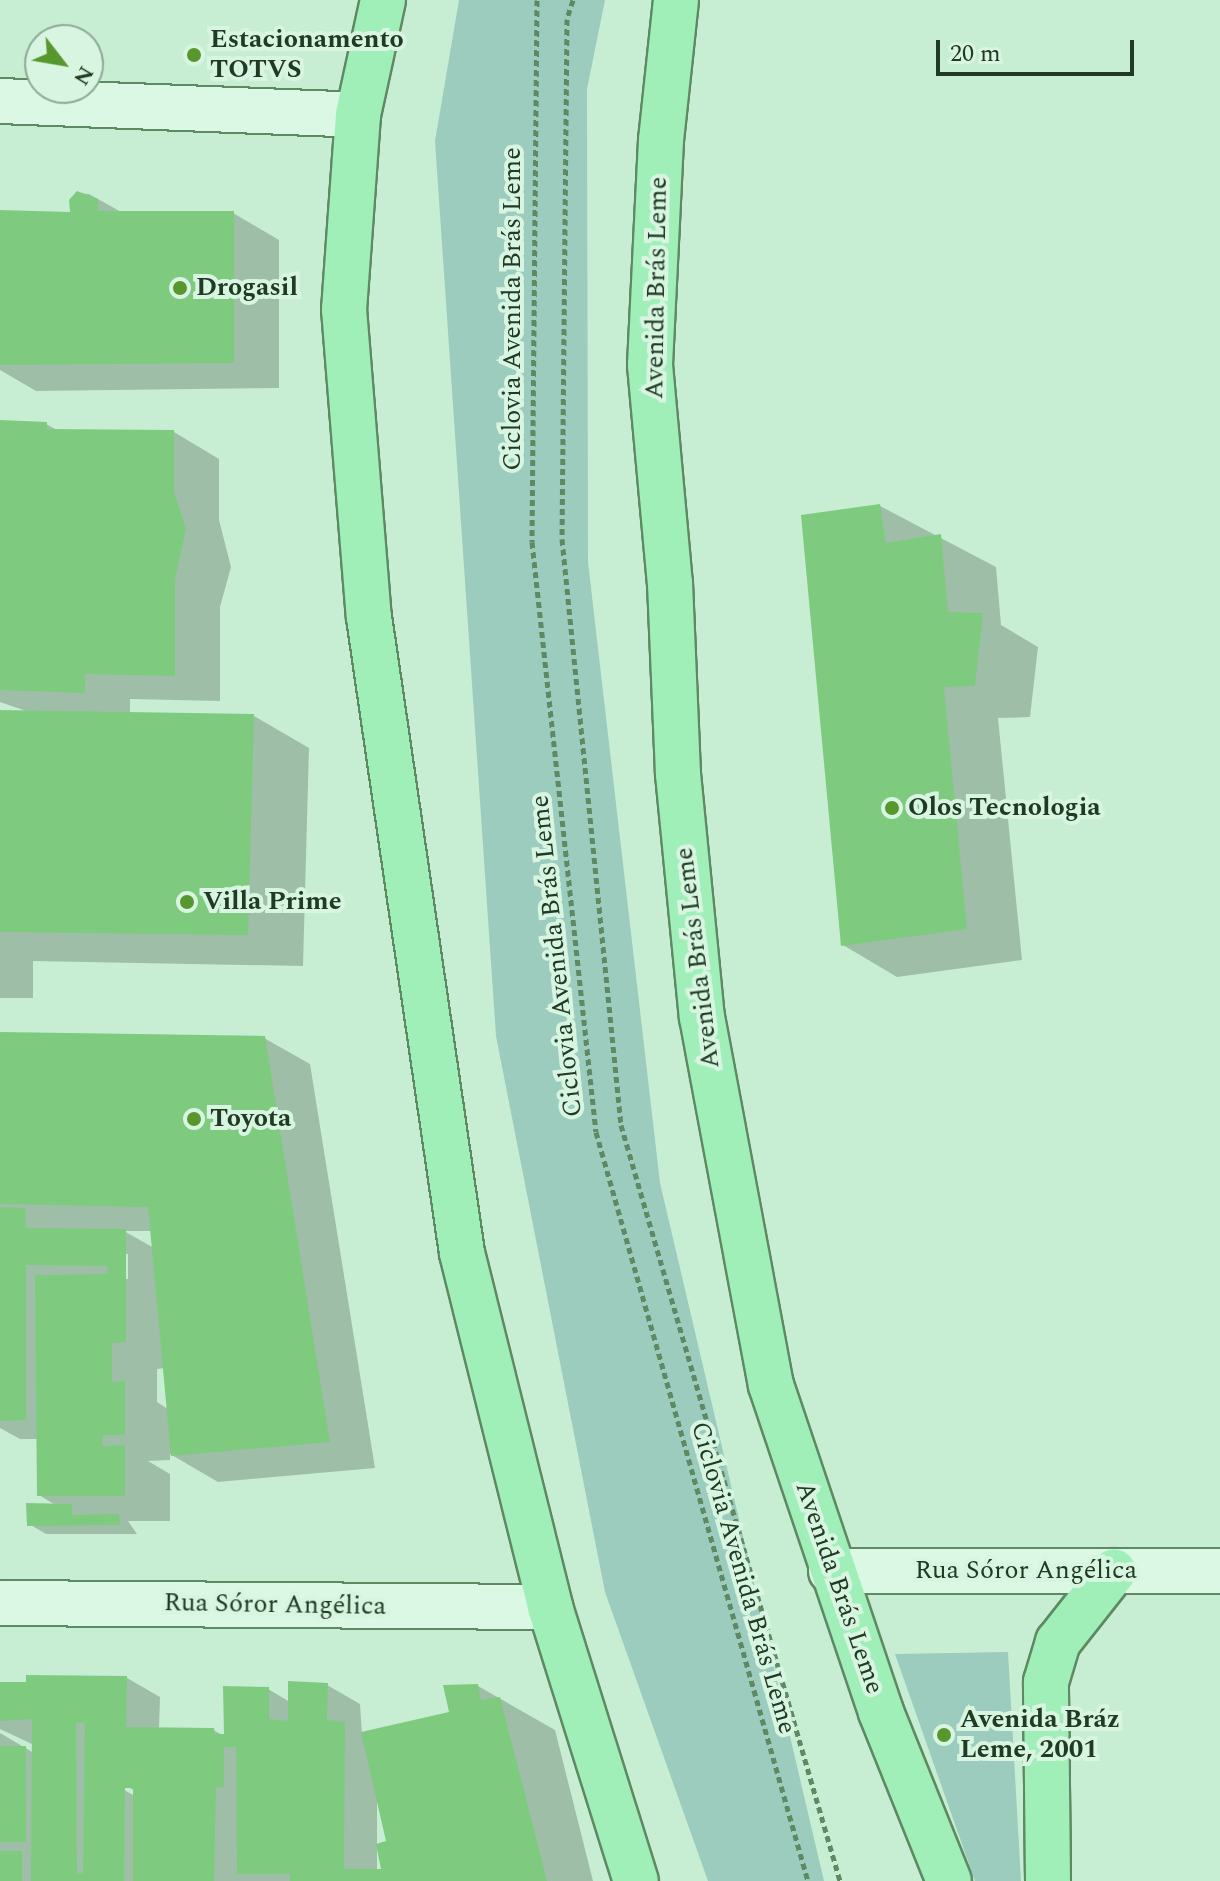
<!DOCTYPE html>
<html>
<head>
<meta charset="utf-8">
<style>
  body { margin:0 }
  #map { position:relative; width:1220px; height:1881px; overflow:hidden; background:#c7eed3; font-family:Spectral,serif }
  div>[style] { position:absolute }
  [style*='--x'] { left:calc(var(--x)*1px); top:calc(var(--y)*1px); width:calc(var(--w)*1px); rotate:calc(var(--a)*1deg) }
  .green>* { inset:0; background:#9bccbe }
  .shadow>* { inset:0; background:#0003 }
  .building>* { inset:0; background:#7ecb80 }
  .path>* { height:5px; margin-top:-2.5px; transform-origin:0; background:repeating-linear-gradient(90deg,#5d8963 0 6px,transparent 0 10px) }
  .roads { filter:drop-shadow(2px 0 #5d8963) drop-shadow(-2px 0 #5d8963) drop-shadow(0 2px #5d8963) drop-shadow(0 -2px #5d8963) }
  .street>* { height:44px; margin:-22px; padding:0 22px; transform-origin:22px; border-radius:22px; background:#dbf8e4 }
  .secondary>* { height:44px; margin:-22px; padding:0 22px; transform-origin:22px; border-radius:22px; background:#dbf8e4 }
  .primary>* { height:44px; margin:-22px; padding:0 22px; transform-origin:22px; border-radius:22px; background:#a1efb8 }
  .dots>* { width:22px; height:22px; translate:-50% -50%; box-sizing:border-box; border:4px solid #d7f5e1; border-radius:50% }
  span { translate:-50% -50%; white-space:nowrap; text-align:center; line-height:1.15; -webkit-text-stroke:8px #d7f5e1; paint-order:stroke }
  .poi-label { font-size:26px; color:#203a23; font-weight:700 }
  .left { translate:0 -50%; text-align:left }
  .street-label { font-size:26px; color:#203a23 }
  .north { position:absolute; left:24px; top:24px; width:80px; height:80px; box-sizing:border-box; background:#d7f5e1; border:2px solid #8eaa95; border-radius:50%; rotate:121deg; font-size:22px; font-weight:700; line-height:32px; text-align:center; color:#203a23 }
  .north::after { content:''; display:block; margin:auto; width:28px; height:36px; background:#58972e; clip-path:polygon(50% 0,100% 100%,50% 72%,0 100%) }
  .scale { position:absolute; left:936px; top:40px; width:198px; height:36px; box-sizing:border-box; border:4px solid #203a23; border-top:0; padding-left:10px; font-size:24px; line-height:28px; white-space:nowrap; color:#203a23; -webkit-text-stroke:6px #d7f5e1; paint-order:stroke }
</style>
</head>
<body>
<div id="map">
  <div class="green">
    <i style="clip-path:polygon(459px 0,605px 0,587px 89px,588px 562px,660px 1183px,824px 1881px,708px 1881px,605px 1592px,496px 1036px,435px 141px)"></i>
    <i style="clip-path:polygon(1008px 1652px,1021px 1881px,975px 1881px,895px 1654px)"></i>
  </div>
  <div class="shadow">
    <i style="clip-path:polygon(78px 193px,89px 194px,123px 213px,233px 213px,279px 240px,279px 388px,36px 391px,0 370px,0 212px,72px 214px)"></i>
    <i style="clip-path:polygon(0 422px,46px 424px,59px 431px,174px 432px,219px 459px,219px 520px,231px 567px,220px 607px,220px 701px,130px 699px,130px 714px,254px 716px,309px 748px,303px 966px,33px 961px,33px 998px,0 998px,0 712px,29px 712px,0 702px)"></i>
    <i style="clip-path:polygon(880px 506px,996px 567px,1001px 625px,1038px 647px,1030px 717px,998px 718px,1022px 960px,897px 977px,843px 945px)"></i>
    <i style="clip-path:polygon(evenodd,0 1034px,264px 1038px,310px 1064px,375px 1468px,218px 1482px,170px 1454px,170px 1460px,148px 1461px,170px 1474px,170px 1521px,128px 1521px,137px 1534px,46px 1534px,29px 1524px,57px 1506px,39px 1495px,38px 1439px,20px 1439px,0 1428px,0 1034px,124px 1231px,152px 1231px,154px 1248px,124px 1231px,0 1034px,124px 1254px,128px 1254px,128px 1279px,124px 1279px,124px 1254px,0 1034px,165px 1368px,168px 1409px,157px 1402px,157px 1369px,165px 1368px)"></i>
    <i style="clip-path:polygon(evenodd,127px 1678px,160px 1697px,159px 1729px,213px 1730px,226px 1737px,268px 1689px,290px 1702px,327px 1685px,360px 1704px,362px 1734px,451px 1713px,478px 1686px,555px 1730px,593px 1881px,0 1881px,0 1733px,34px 1753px,34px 1745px,0 1729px,0 1684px,127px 1678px,117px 1781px,135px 1791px,135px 1796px,115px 1785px,117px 1781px,127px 1678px,377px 1801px,389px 1842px,377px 1846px,377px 1801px,127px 1678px,377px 1848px,385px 1873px,377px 1871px,377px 1848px)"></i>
  </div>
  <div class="building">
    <i style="clip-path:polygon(77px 191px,98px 199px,98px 211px,234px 211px,234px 363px,0 365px,0 210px,70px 212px,69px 200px)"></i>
    <i style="clip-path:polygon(0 420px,47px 422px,47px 429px,174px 430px,174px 492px,186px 529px,175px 580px,175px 676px,85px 674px,85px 693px,0 690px)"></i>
    <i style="clip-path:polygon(880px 504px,886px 543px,941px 534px,948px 612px,983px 613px,975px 686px,944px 687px,967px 929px,841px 946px,801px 515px)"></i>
    <i style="clip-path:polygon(0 710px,254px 714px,248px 935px,0 932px)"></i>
    <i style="clip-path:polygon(0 1032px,265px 1036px,330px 1442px,171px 1456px,148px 1207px,0 1204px)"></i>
    <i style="clip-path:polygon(0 1207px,25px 1208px,26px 1228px,126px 1229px,126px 1342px,112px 1343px,112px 1382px,125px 1381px,125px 1435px,103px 1435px,102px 1446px,125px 1445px,125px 1496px,37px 1496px,35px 1275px,107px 1274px,107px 1266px,26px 1265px,26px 1420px,0 1421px)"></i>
    <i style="clip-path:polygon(26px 1503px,72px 1504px,72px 1515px,119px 1514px,120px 1525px,27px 1526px)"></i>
    <i style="clip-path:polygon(evenodd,26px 1675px,127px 1676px,126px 1727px,214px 1728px,215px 1734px,224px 1734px,223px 1686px,269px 1687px,269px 1719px,288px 1721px,288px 1681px,328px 1683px,327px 1720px,345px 1722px,344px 1869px,381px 1869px,376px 1844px,386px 1841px,361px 1732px,449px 1712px,443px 1685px,478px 1684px,481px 1700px,500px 1697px,547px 1881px,290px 1881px,290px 1874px,237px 1874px,236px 1747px,224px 1747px,224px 1787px,216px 1788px,214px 1881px,133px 1881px,133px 1788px,125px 1788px,124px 1881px,31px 1881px,32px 1719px,0 1721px,0 1682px,26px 1682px,26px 1675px,76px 1723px,85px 1723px,83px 1873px,77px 1874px,76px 1723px)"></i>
    <i style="clip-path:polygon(0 1746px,26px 1746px,26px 1842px,0 1842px)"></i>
    <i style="clip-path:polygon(0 1851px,22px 1851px,22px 1881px,0 1881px)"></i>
  </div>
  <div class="path">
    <i style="--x:537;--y:0;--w:542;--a:90.53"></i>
    <i style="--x:532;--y:542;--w:593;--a:83.81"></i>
    <i style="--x:596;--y:1132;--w:778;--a:74.2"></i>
    <i style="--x:573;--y:0;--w:20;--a:108"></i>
    <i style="--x:567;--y:19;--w:520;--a:90.55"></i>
    <i style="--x:562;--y:539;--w:589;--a:84.25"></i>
    <i style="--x:621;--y:1125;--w:787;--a:73.84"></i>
  </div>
  <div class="roads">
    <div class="street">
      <i style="--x:0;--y:101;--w:358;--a:2.2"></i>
      <i style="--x:0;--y:1603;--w:550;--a:0.42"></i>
    </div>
    <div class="secondary">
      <i style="--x:831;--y:1571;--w:389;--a:0"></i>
    </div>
    <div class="primary">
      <i style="--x:383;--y:0;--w:118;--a:102.3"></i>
      <i style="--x:358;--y:115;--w:195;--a:94.1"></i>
      <i style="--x:344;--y:309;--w:309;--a:85.4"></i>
      <i style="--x:369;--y:617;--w:643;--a:81.68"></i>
      <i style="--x:462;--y:1253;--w:365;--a:76"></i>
      <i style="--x:550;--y:1607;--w:287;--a:72.6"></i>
      <i style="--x:676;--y:0;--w:141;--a:96.1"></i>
      <i style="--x:661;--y:140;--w:225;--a:92.8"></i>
      <i style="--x:650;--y:365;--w:219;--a:84.8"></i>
      <i style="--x:670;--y:583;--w:191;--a:87.6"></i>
      <i style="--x:678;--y:774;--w:244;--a:84.4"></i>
      <i style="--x:702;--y:1017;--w:374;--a:79.4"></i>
      <i style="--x:771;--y:1385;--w:345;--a:71.4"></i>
      <i style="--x:881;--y:1712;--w:182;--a:68.1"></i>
      <i style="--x:1048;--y:1881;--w:199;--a:-90.6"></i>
      <i style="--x:1046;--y:1682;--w:42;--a:-73.3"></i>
      <i style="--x:1058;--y:1642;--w:90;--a:-51.7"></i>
    </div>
  </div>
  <div class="dots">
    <i style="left:194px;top:55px;background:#58972e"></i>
    <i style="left:180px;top:288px;background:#58972e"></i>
    <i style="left:892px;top:808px;background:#58972e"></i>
    <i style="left:187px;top:902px;background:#58972e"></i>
    <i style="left:194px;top:1119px;background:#58972e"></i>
    <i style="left:944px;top:1735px;background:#58972e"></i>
  </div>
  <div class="poi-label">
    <span class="left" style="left:210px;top:55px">Estacionamento<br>TOTVS</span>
    <span class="left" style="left:196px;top:288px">Drogasil</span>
    <span class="left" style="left:908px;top:808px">Olos Tecnologia</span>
    <span class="left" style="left:203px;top:902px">Villa Prime</span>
    <span class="left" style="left:210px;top:1119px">Toyota</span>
    <span class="left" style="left:960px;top:1735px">Avenida Bráz<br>Leme, 2001</span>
  </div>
  <div class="street-label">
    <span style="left:657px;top:288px;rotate:-89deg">Avenida Brás Leme</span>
    <span style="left:513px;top:309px;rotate:-90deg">Ciclovia Avenida Brás Leme</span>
    <span style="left:557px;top:956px;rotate:-96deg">Ciclovia Avenida Brás Leme</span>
    <span style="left:698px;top:958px;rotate:-97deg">Avenida Brás Leme</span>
    <span style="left:1026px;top:1571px">Rua Sóror Angélica</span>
    <span style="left:743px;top:1578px;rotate:74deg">Ciclovia Avenida Brás Leme</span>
    <span style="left:839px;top:1588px;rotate:71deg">Avenida Brás Leme</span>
    <span style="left:275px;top:1605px;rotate:1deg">Rua Sóror Angélica</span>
  </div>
  <div class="north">N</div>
  <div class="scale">20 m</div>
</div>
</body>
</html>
